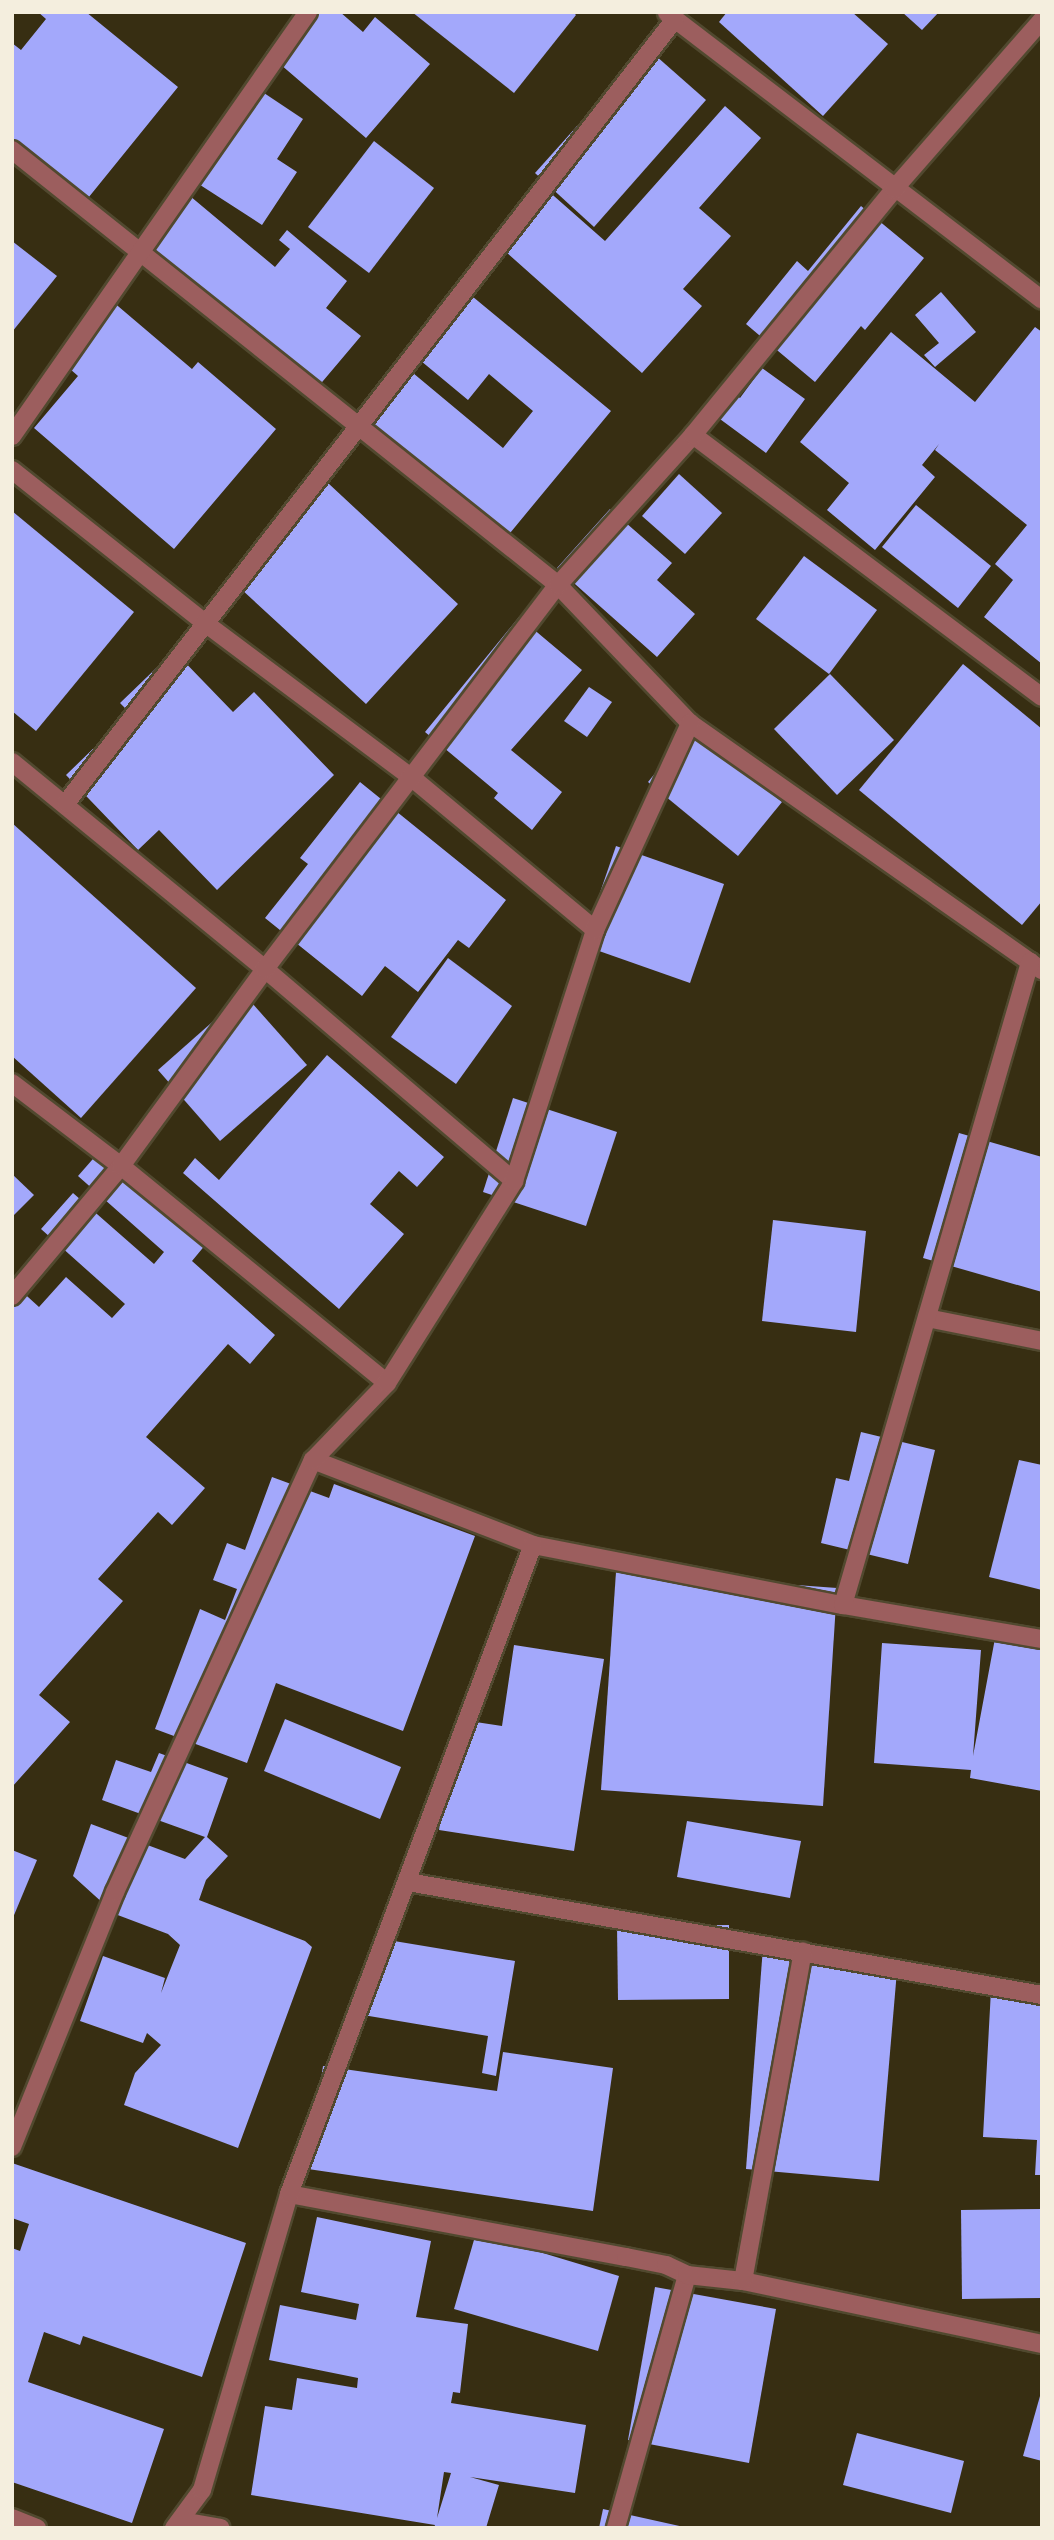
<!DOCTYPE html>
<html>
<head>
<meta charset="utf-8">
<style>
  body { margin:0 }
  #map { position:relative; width:1054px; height:2540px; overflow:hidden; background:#372e12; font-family:"PT Sans",sans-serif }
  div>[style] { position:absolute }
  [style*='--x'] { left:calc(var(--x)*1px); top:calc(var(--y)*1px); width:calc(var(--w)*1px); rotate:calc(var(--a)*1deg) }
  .building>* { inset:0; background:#a3a8fb }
  .roads { filter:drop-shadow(2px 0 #51492f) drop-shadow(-2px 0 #51492f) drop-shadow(0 2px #51492f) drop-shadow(0 -2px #51492f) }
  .street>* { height:18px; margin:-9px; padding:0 9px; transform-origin:9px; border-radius:9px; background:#9c5e5e }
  span { translate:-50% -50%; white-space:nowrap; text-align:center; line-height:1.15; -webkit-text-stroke:7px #372e12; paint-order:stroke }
  .frame { position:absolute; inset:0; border:14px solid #f4eede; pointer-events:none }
</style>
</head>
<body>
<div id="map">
  <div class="building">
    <i style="clip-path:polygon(38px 12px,86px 12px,178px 87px,80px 208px,12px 152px,12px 43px,21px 50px,46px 19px)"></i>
    <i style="clip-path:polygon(300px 12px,340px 12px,363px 32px,375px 17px,430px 64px,366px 138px,266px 52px)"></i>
    <i style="clip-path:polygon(412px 12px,573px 12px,576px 15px,514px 93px)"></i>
    <i style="clip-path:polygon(727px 12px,852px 12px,888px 44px,823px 116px,719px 22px)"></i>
    <i style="clip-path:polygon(902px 12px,939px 12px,922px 30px)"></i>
    <i style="clip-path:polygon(647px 48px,706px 100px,594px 227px,535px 173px)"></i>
    <i style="clip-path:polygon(255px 87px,303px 119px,277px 159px,297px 172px,262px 225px,194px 181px)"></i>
    <i style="clip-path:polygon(725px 106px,761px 138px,699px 208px,731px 236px,683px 289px,702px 306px,642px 373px,497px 244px,546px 189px,605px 241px)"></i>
    <i style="clip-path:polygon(374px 141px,434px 188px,369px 273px,308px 227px)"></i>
    <i style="clip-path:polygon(184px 191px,275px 267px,290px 249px,279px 240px,287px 230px,347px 281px,326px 308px,361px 336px,312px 394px,137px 247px)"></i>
    <i style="clip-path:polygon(861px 206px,924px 258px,865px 330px,861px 326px,815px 382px,746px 324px,797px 261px,808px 271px)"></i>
    <i style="clip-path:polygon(12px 241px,57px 276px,12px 332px)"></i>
    <i style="clip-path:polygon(461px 287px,611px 411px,505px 539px,363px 421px,407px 368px,503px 448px,533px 411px,489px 374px,468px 400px,409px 351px)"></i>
    <i style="clip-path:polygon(941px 292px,976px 332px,935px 367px,924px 355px,939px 343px,915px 315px)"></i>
    <i style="clip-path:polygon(112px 301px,192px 369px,198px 362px,276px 429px,174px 549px,34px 428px,78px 376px,61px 361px)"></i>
    <i style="clip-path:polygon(1035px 327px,1042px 332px,1042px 664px,984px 617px,1013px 580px,995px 564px,1027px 525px,935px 450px,939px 444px,922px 465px,935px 477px,875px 550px,827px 510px,849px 483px,800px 442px,891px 332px,975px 402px)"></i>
    <i style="clip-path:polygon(762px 368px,805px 399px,766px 453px,705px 408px,721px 384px,740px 398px)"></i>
    <i style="clip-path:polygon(679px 474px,722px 513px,685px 554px,642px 516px)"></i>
    <i style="clip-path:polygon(328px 483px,458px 604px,366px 704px,240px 588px,283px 542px,278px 537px)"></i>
    <i style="clip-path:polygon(916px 505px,991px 566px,958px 608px,882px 547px)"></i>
    <i style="clip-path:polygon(610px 509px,672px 563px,657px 580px,695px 614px,657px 657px,557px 568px)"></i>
    <i style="clip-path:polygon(12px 511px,134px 612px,36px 731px,12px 711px)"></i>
    <i style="clip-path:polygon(804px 556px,877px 610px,829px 674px,756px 619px)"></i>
    <i style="clip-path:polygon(519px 617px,582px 670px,511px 750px,562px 792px,532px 830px,494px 798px,498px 793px,425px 732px)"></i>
    <i style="clip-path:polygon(174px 651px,233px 712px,254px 692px,334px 775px,217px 890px,159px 830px,138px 850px,66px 775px,130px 713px,120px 703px)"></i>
    <i style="clip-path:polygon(963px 664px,1042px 729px,1042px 901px,1022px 925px,859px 790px)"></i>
    <i style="clip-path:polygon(830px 674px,894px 740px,837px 795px,774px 729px)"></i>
    <i style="clip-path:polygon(589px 687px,612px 702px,587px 737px,564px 721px)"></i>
    <i style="clip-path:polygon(692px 728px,782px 802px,738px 856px,648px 782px)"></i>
    <i style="clip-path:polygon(360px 782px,506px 900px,469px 948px,458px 940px,418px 992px,385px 966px,362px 996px,265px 918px,308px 864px,300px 858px)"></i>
    <i style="clip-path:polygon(12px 823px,196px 988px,81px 1118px,12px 1056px)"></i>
    <i style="clip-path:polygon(616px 846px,724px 884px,690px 983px,582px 945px)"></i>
    <i style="clip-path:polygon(448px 958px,512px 1006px,456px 1084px,391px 1037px)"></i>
    <i style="clip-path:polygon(244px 994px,307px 1065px,220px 1141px,158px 1070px)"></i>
    <i style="clip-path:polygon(327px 1055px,444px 1157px,417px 1187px,399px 1171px,370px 1204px,404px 1234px,339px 1309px,183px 1173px,195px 1158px,219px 1180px)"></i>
    <i style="clip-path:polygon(513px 1098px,617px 1132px,586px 1226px,483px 1192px)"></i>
    <i style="clip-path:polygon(959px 1133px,1042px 1157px,1042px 1292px,923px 1258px)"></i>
    <i style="clip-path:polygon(106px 1144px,211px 1238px,192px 1261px,275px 1335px,250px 1364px,228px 1344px,146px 1437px,205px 1488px,172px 1525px,158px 1512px,98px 1579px,123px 1601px,39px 1695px,70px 1722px,12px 1787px,12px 1292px,17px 1287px,39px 1307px,66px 1277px,112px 1318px,125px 1304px,41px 1229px,73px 1193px,154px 1264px,164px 1252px,78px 1176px)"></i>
    <i style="clip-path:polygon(12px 1174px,34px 1195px,12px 1217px)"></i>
    <i style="clip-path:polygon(773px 1220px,866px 1231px,856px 1332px,762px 1321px)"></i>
    <i style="clip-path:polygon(861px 1432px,935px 1450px,908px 1564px,821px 1543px,836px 1478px,849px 1481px)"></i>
    <i style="clip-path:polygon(1019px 1460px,1042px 1465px,1042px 1590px,989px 1577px)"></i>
    <i style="clip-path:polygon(272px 1477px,329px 1498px,334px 1484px,475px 1536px,403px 1731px,276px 1683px,247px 1763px,155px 1729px,200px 1609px,225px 1620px,237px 1589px,213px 1580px,227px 1543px,245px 1550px)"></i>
    <i style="clip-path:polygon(616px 1572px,837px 1588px,823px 1806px,601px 1790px)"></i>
    <i style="clip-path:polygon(996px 1633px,1042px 1641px,1042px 1791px,970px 1778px,971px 1770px,874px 1763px,882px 1643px,981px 1650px,973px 1756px)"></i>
    <i style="clip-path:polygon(514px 1645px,604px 1659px,574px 1851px,439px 1830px,456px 1719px,502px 1726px)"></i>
    <i style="clip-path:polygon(285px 1719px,401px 1767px,380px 1819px,264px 1771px)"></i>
    <i style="clip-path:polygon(159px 1753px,228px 1778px,207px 1837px,228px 1856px,206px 1880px,199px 1900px,305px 1941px,312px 1947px,238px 2148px,124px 2105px,135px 2073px,161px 2045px,147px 2033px,143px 2043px,80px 2021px,103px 1956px,165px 1978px,161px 1993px,180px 1945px,168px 1934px,115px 1914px,73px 1876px,91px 1824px,185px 1859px,205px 1837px,102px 1800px,116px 1760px,151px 1772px)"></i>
    <i style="clip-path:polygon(687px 1821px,801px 1841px,790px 1898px,677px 1877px)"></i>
    <i style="clip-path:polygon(12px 1850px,37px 1860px,12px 1920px)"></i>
    <i style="clip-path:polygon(729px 1925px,729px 1999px,618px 2000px,617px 1926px)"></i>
    <i style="clip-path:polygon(376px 1938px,515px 1961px,496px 2076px,482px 2073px,488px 2036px,363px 2015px)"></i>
    <i style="clip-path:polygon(763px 1947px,898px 1959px,879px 2181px,746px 2169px)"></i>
    <i style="clip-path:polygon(991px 1990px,1042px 1992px,1042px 2175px,1035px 2175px,1037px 2140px,983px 2137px)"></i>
    <i style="clip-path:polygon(503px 2052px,613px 2068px,593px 2211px,308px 2169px,323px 2066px,497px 2091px)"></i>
    <i style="clip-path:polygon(12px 2163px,246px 2243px,202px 2377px,83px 2336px,80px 2345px,44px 2332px,28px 2382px,164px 2429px,132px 2523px,12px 2482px,12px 2248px,20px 2251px,29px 2224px,12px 2218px)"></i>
    <i style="clip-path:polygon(1042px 2209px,1042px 2298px,962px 2299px,961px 2210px)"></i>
    <i style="clip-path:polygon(evenodd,317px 2217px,431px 2241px,416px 2317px,468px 2324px,460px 2393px,453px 2392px,451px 2403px,586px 2425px,575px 2493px,470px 2477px,499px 2485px,486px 2528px,434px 2528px,435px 2525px,251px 2495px,265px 2406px,292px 2410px,297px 2378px,357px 2388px,358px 2378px,269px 2360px,280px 2305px,356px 2320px,359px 2304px,301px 2292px,317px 2217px,444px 2472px,451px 2473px,437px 2518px,444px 2472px)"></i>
    <i style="clip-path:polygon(476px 2233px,619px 2276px,598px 2351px,454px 2309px)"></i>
    <i style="clip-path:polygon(655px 2287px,776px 2309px,749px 2463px,628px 2440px)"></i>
    <i style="clip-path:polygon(1042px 2389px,1042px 2461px,1023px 2456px)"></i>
    <i style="clip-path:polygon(857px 2433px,964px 2461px,951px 2513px,843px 2485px)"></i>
    <i style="clip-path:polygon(603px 2509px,684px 2527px,684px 2528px,599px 2528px)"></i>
  </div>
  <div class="roads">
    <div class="street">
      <i style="--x:667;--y:13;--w:472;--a:37.4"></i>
      <i style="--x:12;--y:150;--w:698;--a:38.54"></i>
      <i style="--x:558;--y:585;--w:191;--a:46.3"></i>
      <i style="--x:690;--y:723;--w:430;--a:35.1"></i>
      <i style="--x:693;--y:435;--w:436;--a:36.9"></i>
      <i style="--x:12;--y:436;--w:517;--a:-55.08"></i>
      <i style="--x:12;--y:470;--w:246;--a:38.4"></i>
      <i style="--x:205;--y:623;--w:257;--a:36.8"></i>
      <i style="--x:411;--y:777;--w:239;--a:39.7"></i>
      <i style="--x:12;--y:762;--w:327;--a:39.3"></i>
      <i style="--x:265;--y:969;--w:327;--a:40.4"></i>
      <i style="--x:66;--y:803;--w:993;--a:-52.16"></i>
      <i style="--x:12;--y:1083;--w:137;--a:37.3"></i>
      <i style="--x:121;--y:1166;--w:343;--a:39.2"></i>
      <i style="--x:12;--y:1296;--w:170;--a:-50"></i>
      <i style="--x:121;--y:1166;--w:244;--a:-53.8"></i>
      <i style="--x:265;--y:969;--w:483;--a:-52.7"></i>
      <i style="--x:558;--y:585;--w:202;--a:-48"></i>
      <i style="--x:693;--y:435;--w:318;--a:-50.7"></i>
      <i style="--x:894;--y:189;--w:225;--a:-48.8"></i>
      <i style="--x:927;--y:1318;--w:117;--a:11.3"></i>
      <i style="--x:313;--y:1460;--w:236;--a:21.1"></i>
      <i style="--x:533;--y:1545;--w:316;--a:11"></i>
      <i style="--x:843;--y:1605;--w:202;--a:9.7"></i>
      <i style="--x:843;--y:1605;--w:670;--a:-73.78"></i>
      <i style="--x:408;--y:1882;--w:644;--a:10.11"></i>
      <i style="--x:12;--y:2147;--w:275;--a:-68"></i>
      <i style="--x:115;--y:1892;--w:475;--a:-65.4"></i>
      <i style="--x:313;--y:1460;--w:107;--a:-46.1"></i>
      <i style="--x:387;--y:1383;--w:239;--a:-57.8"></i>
      <i style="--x:514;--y:1181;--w:264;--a:-72.1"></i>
      <i style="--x:595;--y:930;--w:228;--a:-65.3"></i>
      <i style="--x:289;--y:2194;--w:343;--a:10.6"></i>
      <i style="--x:626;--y:2257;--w:41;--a:11.3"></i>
      <i style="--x:666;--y:2265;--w:23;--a:25"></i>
      <i style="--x:687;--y:2275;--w:263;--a:105.7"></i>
      <i style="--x:687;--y:2275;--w:56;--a:6.1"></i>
      <i style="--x:743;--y:2281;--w:306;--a:11.9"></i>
      <i style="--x:743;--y:2281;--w:335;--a:-79.7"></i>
      <i style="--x:12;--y:2518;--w:27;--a:22"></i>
      <i style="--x:182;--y:2521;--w:39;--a:10"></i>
      <i style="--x:174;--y:2528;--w:47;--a:-53.6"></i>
      <i style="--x:202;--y:2490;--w:309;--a:-73.6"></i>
      <i style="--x:289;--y:2194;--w:693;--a:-69.4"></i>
    </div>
  </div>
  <div class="frame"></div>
</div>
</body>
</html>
